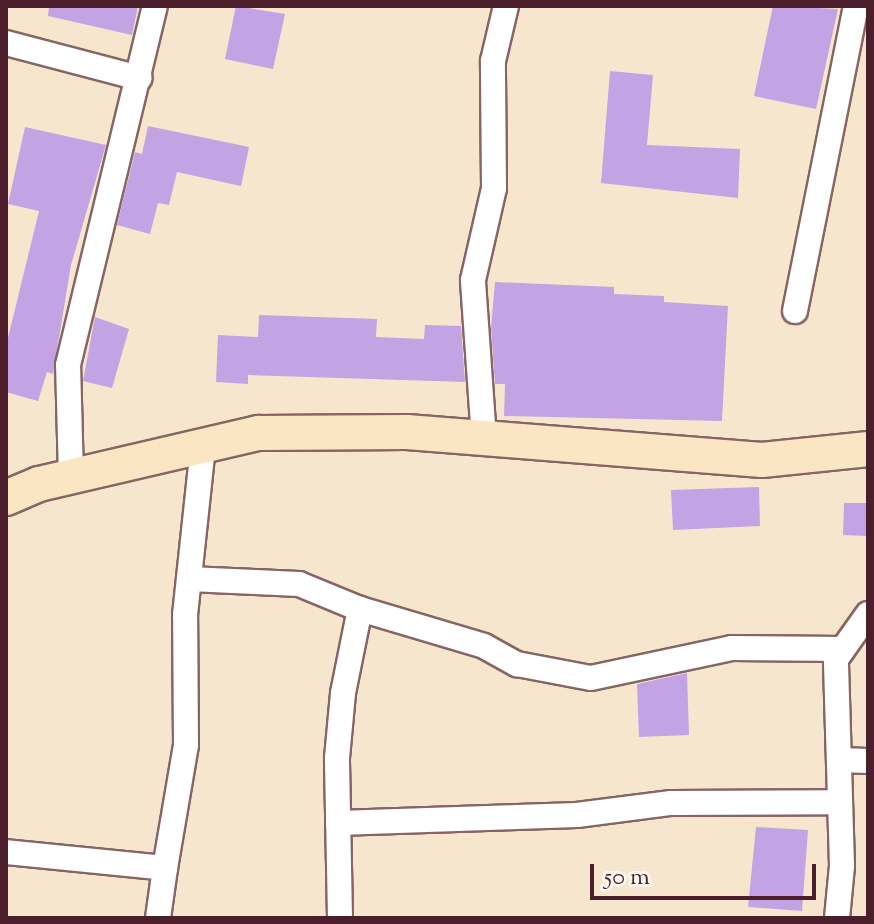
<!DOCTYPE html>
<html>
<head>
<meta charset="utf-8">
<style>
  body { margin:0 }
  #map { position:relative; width:874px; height:924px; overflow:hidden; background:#f6e6ce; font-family:"Sorts Mill Goudy",serif }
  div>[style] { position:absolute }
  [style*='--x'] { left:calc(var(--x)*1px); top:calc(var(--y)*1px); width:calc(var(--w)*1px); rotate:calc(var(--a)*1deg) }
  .building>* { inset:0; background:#c2a3e3 }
  .roads { filter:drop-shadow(2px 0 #866564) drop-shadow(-2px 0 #866564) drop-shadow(0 2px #866564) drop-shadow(0 -2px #866564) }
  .street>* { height:24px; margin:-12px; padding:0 12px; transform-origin:12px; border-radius:12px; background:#fff }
  .secondary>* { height:34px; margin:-17px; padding:0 17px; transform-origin:17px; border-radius:17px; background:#fbe6c4 }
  span { translate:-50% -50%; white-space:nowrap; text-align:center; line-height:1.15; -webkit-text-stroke:6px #fbf7ec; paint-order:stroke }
  .frame { position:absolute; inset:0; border:8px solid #4a1f2b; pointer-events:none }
  .scale { position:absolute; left:590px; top:864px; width:226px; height:36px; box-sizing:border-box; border:4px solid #4a1f2b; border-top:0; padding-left:10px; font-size:24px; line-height:28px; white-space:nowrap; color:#4a1f2b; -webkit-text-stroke:6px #fbf7ec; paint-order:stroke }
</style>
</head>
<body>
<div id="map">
  <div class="building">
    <i style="clip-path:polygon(49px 6px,138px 6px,132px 35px,48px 16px)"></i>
    <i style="clip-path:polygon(236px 6px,285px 14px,273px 69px,225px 59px)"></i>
    <i style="clip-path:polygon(773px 6px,838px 9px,816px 109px,754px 96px)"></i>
    <i style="clip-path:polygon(610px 71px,653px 75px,647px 145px,740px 149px,738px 198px,601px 183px)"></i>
    <i style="clip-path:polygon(148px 126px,249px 147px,241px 186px,177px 172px,169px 205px,158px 203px,150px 234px,117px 225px,135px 152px,142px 154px)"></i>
    <i style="clip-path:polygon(25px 127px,106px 145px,71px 265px,53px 374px,47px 372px,38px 401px,6px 392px,6px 346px,39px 211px,8px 204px)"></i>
    <i style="clip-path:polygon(495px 282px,614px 287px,614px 294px,664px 296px,664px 302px,728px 306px,722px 421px,504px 416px,505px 384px,495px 384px,491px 328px)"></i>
    <i style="clip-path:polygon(259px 315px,377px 319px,376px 337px,424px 339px,425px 325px,461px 326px,465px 382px,248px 375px,248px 384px,216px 382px,218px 335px,258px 337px)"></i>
    <i style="clip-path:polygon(95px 317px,129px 329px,112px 388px,83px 381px)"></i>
    <i style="clip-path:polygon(759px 487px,760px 526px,673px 530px,671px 490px)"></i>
    <i style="clip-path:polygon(844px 503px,868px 503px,868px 536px,843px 535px)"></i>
    <i style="clip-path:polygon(687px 673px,689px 735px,639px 737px,637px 684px)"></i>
    <i style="clip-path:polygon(756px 827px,808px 830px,802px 911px,748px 907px)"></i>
  </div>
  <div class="roads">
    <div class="street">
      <i style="--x:6;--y:43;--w:138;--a:14.7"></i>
      <i style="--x:795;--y:311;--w:311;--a:-78.7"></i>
      <i style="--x:484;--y:439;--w:159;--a:-94"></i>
      <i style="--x:473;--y:280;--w:94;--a:-77.1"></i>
      <i style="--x:494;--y:188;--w:127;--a:-90.5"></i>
      <i style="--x:493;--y:61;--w:57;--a:-76.7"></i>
      <i style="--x:71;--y:477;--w:112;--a:-91.5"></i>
      <i style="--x:68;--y:365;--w:369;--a:-76.4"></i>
      <i style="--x:189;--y:579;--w:110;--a:2.6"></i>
      <i style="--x:299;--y:584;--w:66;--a:22.3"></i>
      <i style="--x:839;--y:760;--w:29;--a:2"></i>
      <i style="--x:338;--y:823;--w:239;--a:-1.9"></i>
      <i style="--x:577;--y:815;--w:95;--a:-7.3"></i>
      <i style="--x:671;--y:803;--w:169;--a:-0.3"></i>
      <i style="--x:6;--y:852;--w:160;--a:5.7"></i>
      <i style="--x:165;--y:868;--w:125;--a:-80.3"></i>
      <i style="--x:186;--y:745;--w:130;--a:-90.4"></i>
      <i style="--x:185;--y:615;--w:170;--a:-83.9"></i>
      <i style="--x:158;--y:918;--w:50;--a:-82"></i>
      <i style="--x:340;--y:918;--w:160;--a:-91.1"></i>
      <i style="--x:337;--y:758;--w:65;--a:-84.7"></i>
      <i style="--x:343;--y:693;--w:86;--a:-78.6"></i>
      <i style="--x:360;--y:609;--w:129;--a:16.6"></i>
      <i style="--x:484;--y:646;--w:38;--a:29"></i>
      <i style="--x:517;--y:664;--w:75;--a:10.7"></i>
      <i style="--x:591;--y:678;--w:144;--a:-12"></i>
      <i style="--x:732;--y:648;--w:111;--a:0.5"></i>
      <i style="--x:837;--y:918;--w:52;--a:-84.5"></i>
      <i style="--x:842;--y:866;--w:207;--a:-91.7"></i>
      <i style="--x:836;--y:659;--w:55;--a:-54.6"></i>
    </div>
    <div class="secondary">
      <i style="--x:6;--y:498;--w:36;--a:-23"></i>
      <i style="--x:39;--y:484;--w:226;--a:-13.1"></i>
      <i style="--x:259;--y:433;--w:148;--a:-0.4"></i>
      <i style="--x:407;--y:432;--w:356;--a:4.5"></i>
      <i style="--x:762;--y:460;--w:107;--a:-5.9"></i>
    </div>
  </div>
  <div class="frame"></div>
  <div class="scale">50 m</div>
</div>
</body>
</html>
